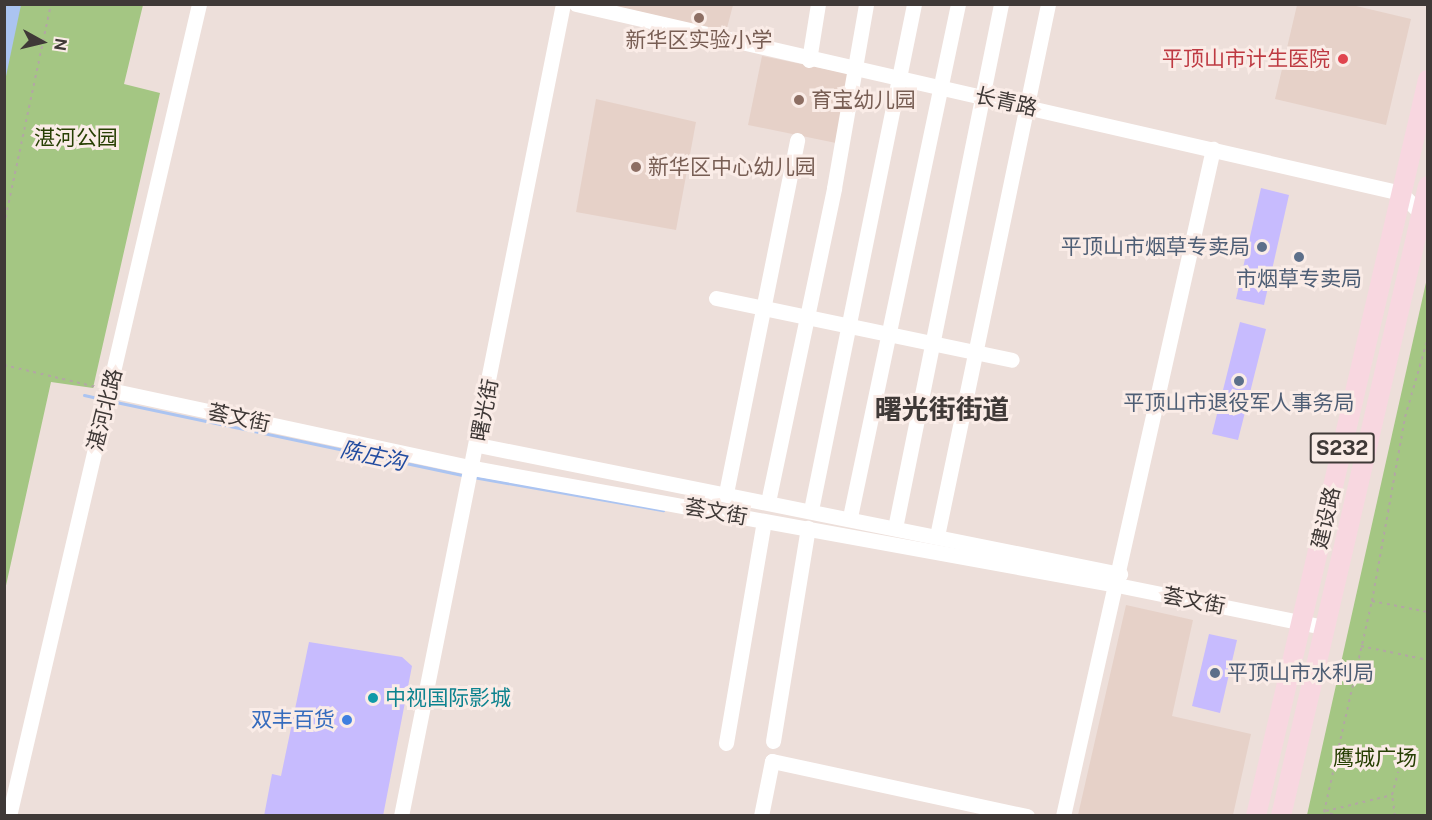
<!DOCTYPE html>
<html>
<head>
<meta charset="utf-8">
<style>
  body { margin:0 }
  #map { position:relative; width:1432px; height:820px; overflow:hidden; background:#eddfda; font-family:"Public Sans","Noto Sans SC",sans-serif }
  div>[style] { position:absolute }
  [style*='--x'] { left:calc(var(--x)*1px); top:calc(var(--y)*1px); width:calc(var(--w)*1px); rotate:calc(var(--a)*1deg) }
  .built>* { inset:0; background:#e6d1c8 }
  .green>* { inset:0; background:#a4c683 }
  .water>* { inset:0; background:#abc4f1 }
  .stream>* { height:3px; margin:-1.5px; padding:0 1.5px; transform-origin:1.5px; border-radius:1.5px; background:#abc4f1 }
  .building>* { inset:0; background:#c7bbfe }
  .path>* { height:2px; margin-top:-1px; transform-origin:0; background:repeating-linear-gradient(90deg,#b2a7a3 0 3px,transparent 0 7.5px) }
  .minor>* { height:15px; margin:-7.5px; padding:0 7.5px; transform-origin:7.5px; border-radius:7.5px; background:#fff }
  .major>* { height:20px; margin:-10px; padding:0 10px; transform-origin:10px; border-radius:10px; background:#f8d7e0 }
  .dots>* { width:16px; height:16px; translate:-50% -50%; box-sizing:border-box; border:3px solid #faece7; border-radius:50% }
  span { translate:-50% -50%; white-space:nowrap; text-align:center; line-height:1.15; -webkit-text-stroke:6px #faece7; paint-order:stroke }
  .shield-label span { padding:2px 4px; background:#faece7; border:2px solid; border-radius:4px; -webkit-text-stroke-width:0 }
  .shield-label { font-size:20px; color:#3f3937; font-weight:700 }
  .education-label { font-size:21px; color:#785e54 }
  .left { translate:0 -50%; text-align:left }
  .health-label { font-size:21px; color:#be3a42 }
  .right { translate:-100% -50%; text-align:right }
  .street-label { font-size:21px; color:#3f3937 }
  .park-label { font-size:21px; color:#273f03 }
  .service-label { font-size:21px; color:#4e5e75 }
  .culture-label { font-size:21px; color:#0d838f }
  .shop-label { font-size:21px; color:#366cbe }
  .water-label { font-size:22px; color:#214ba0; font-style:italic }
  .district-label { font-size:27px; color:#3f3937; font-weight:700 }
  .frame { position:absolute; inset:0; border:6px solid #3f3937; pointer-events:none }
  .north { position:absolute; left:12px; top:12px; width:60px; height:60px; -webkit-text-stroke:4px #faece7; paint-order:stroke; rotate:98deg; font-size:16px; font-weight:700; line-height:24px; text-align:center; color:#3f3937 }
  .north::after { content:''; display:block; margin:auto; width:21px; height:27px; background:#3f3937; clip-path:polygon(50% 0,100% 100%,50% 72%,0 100%) }
</style>
</head>
<body>
<div id="map">
  <div class="built">
    <i style="clip-path:polygon(611px 5px,733px 5px,726px 32px)"></i>
    <i style="clip-path:polygon(1297px 5px,1352px 5px,1411px 19px,1386px 125px,1275px 99px)"></i>
    <i style="clip-path:polygon(762px 56px,850px 74px,836px 143px,748px 125px)"></i>
    <i style="clip-path:polygon(596px 99px,696px 122px,676px 230px,576px 212px)"></i>
    <i style="clip-path:polygon(1126px 605px,1193px 620px,1172px 716px,1251px 734px,1233px 815px,1078px 815px)"></i>
  </div>
  <div class="green">
    <i style="clip-path:polygon(5px 5px,143px 5px,124px 84px,160px 93px,93px 388px,51px 382px,5px 590px)"></i>
    <i style="clip-path:polygon(1427px 278px,1427px 815px,1307px 815px)"></i>
  </div>
  <div class="water">
    <i style="clip-path:polygon(5px 4px,21px 5px,5px 81px,4px 5px)"></i>
  </div>
  <div class="stream">
    <i style="--x:84;--y:395;--w:18;--a:13"></i>
    <i style="--x:111;--y:401;--w:360;--a:11.9"></i>
    <i style="--x:473;--y:477;--w:193;--a:9.9"></i>
  </div>
  <div class="building">
    <i style="clip-path:polygon(1261px 188px,1289px 195px,1264px 305px,1236px 299px)"></i>
    <i style="clip-path:polygon(1240px 322px,1266px 329px,1238px 440px,1212px 434px)"></i>
    <i style="clip-path:polygon(1209px 634px,1237px 640px,1220px 713px,1192px 706px)"></i>
    <i style="clip-path:polygon(309px 642px,402px 657px,412px 666px,383px 816px,264px 816px,272px 774px,281px 776px)"></i>
  </div>
  <div class="path">
    <i style="--x:4;--y:225;--w:226;--a:-78"></i>
    <i style="--x:4;--y:365;--w:95;--a:13.4"></i>
    <i style="--x:1372;--y:601;--w:57;--a:11.1"></i>
    <i style="--x:1361;--y:646;--w:68;--a:11.8"></i>
    <i style="--x:1326;--y:811;--w:68;--a:-13.6"></i>
    <i style="--x:1340;--y:816;--w:16;--a:-166"></i>
    <i style="--x:1324;--y:812;--w:216;--a:-77.2"></i>
    <i style="--x:1372;--y:601;--w:187;--a:-79.8"></i>
    <i style="--x:1405;--y:417;--w:82;--a:-73.8"></i>
    <i style="--x:1395;--y:816;--w:21;--a:-98"></i>
    <i style="--x:1392;--y:795;--w:24;--a:-75"></i>
  </div>
  <div class="minor">
    <i style="--x:576;--y:4;--w:846;--a:12.9"></i>
    <i style="--x:1401;--y:193;--w:29;--a:46"></i>
    <i style="--x:1421;--y:214;--w:7;--a:8"></i>
    <i style="--x:809;--y:60;--w:57;--a:-80.9"></i>
    <i style="--x:716;--y:298;--w:302;--a:11.8"></i>
    <i style="--x:110;--y:390;--w:371;--a:12.1"></i>
    <i style="--x:473;--y:468;--w:655;--a:10.3"></i>
    <i style="--x:1117;--y:585;--w:210;--a:11.5"></i>
    <i style="--x:478;--y:445;--w:655;--a:11.36"></i>
    <i style="--x:726;--y:493;--w:360;--a:-78.6"></i>
    <i style="--x:768;--y:502;--w:321;--a:-78.1"></i>
    <i style="--x:834;--y:188;--w:187;--a:-80.1"></i>
    <i style="--x:811;--y:510;--w:516;--a:-78.49"></i>
    <i style="--x:850;--y:517;--w:524;--a:-78.11"></i>
    <i style="--x:895;--y:528;--w:535;--a:-78.56"></i>
    <i style="--x:937;--y:536;--w:543;--a:-78.21"></i>
    <i style="--x:773;--y:741;--w:216;--a:-80.7"></i>
    <i style="--x:726;--y:743;--w:225;--a:-80.3"></i>
    <i style="--x:9;--y:816;--w:834;--a:-76.83"></i>
    <i style="--x:401;--y:816;--w:828;--a:-78.72"></i>
    <i style="--x:761;--y:816;--w:56;--a:-78.7"></i>
    <i style="--x:772;--y:761;--w:261;--a:12.2"></i>
    <i style="--x:1063;--y:816;--w:684;--a:-77.33"></i>
  </div>
  <div class="major">
    <i style="--x:1256;--y:816;--w:756;--a:-76.85"></i>
    <i style="--x:1281;--y:816;--w:647;--a:-76.87"></i>
  </div>
  <div class="dots">
    <i style="left:699px;top:18px;background:#8d6e63"></i>
    <i style="left:1343px;top:59px;background:#e0444e"></i>
    <i style="left:799px;top:100px;background:#8d6e63"></i>
    <i style="left:636px;top:167px;background:#8d6e63"></i>
    <i style="left:1262px;top:247px;background:#5c6f8a"></i>
    <i style="left:1299px;top:257px;background:#5c6f8a"></i>
    <i style="left:1239px;top:381px;background:#5c6f8a"></i>
    <i style="left:1215px;top:673px;background:#5c6f8a"></i>
    <i style="left:373px;top:698px;background:#0f9aa8"></i>
    <i style="left:347px;top:720px;background:#3f7fe0"></i>
  </div>
  <div class="shield-label">
    <span style="left:1342px;top:448px">S232</span>
  </div>
  <div class="education-label">
    <span style="left:699px;top:40px">新华区实验小学</span>
    <span class="left" style="left:811px;top:100px">育宝幼儿园</span>
    <span class="left" style="left:648px;top:167px">新华区中心幼儿园</span>
  </div>
  <div class="health-label">
    <span class="right" style="left:1330px;top:59px">平顶山市计生医院</span>
  </div>
  <div class="street-label">
    <span style="left:1006px;top:102px;rotate:13deg">长青路</span>
    <span style="left:105px;top:410px;rotate:-76deg">湛河北路</span>
    <span style="left:485px;top:410px;rotate:-79deg">曙光街</span>
    <span style="left:239px;top:418px;rotate:12deg">荟文街</span>
    <span style="left:716px;top:512px;rotate:10deg">荟文街</span>
    <span style="left:1326px;top:518px;rotate:-77deg">建设路</span>
    <span style="left:1194px;top:601px;rotate:11deg">荟文街</span>
  </div>
  <div class="park-label">
    <span style="left:76px;top:138px">湛河公园</span>
    <span style="left:1375px;top:758px">鹰城广场</span>
  </div>
  <div class="service-label">
    <span class="right" style="left:1250px;top:247px">平顶山市烟草专卖局</span>
    <span style="left:1299px;top:279px">市烟草专卖局</span>
    <span style="left:1239px;top:403px">平顶山市退役军人事务局</span>
    <span class="left" style="left:1227px;top:673px">平顶山市水利局</span>
  </div>
  <div class="culture-label">
    <span class="left" style="left:385px;top:698px">中视国际影城</span>
  </div>
  <div class="shop-label">
    <span class="right" style="left:335px;top:720px">双丰百货</span>
  </div>
  <div class="water-label">
    <span style="left:373px;top:456px;rotate:12deg">陈庄沟</span>
  </div>
  <div class="district-label">
    <span style="left:942px;top:410px">曙光街街道</span>
  </div>
  <div class="frame"></div>
  <div class="north">N</div>
</div>
</body>
</html>
